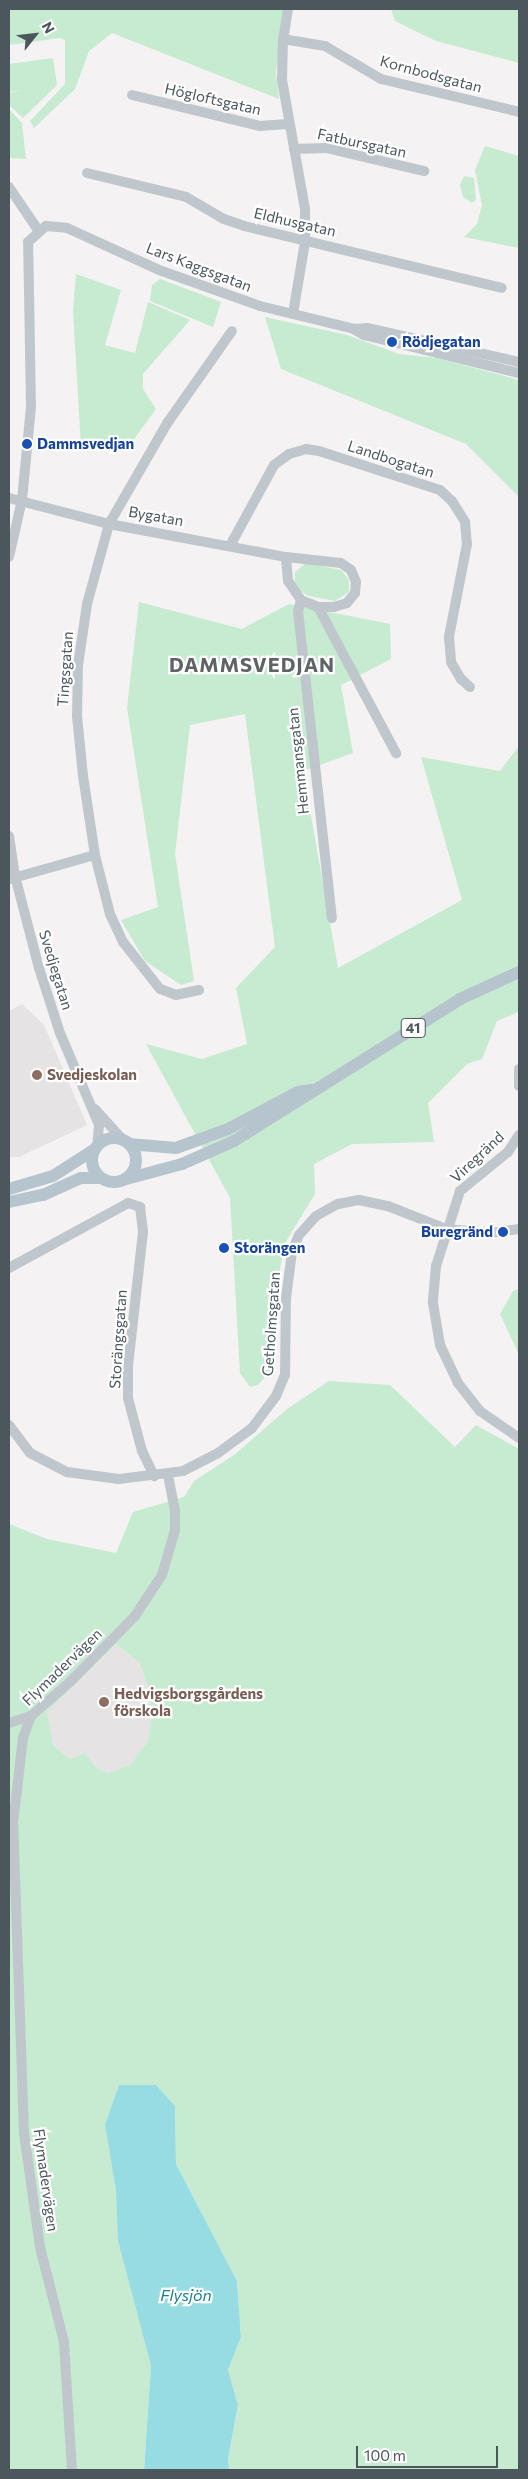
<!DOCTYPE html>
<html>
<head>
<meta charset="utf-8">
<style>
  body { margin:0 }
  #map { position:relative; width:528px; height:2479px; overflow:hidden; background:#f4f2f2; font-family:Commissioner,sans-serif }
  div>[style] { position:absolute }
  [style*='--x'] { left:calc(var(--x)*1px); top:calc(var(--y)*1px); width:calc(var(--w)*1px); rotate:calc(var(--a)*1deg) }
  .education>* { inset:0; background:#e5e3e3 }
  .green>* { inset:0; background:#c6ebd0 }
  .water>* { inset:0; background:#98dce3 }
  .minor>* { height:10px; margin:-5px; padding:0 5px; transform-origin:5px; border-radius:5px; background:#bfc7cc }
  .major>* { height:12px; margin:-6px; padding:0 6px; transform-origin:6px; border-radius:6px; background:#b5c4cd }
  .major>.ring { margin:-6px; padding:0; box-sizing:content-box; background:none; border:12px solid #b5c4cd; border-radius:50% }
  .dots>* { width:14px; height:14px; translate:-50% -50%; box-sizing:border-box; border:2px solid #fff; border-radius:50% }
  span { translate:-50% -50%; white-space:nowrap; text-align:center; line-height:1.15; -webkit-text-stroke:4.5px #fff; paint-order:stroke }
  .shield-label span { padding:1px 4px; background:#fff; border:1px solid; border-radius:4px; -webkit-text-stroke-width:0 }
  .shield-label { font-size:14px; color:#4b575d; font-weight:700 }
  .street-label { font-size:15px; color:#4b575d }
  .transit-label { font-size:15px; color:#164399; font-weight:700 }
  .left { translate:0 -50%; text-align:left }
  .right { translate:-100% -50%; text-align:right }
  .education-label { font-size:15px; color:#785e54; font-weight:700 }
  .water-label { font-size:16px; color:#1b808a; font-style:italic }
  .district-label { font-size:20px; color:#5f6366; font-weight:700; letter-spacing:1px }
  .frame { position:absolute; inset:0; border:10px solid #4b575d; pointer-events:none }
  .north { position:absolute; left:10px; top:10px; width:50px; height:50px; -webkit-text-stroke:4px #fff; paint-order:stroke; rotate:61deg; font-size:14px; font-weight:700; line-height:20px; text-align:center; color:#4b575d }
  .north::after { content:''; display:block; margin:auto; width:18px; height:22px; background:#4b575d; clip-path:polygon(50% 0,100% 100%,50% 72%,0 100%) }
  .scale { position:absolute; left:356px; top:2446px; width:142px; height:22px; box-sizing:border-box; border:2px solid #4b575d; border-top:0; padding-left:6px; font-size:15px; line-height:18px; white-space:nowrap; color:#4b575d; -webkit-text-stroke:4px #fff; paint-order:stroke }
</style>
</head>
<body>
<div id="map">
  <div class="education">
    <i style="clip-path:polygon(22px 1004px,44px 1025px,87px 1125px,19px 1157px,9px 1157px,9px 1011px)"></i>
    <i style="clip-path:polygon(116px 1644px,140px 1663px,150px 1693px,152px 1715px,148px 1741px,130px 1765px,109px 1773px,96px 1768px,85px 1754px,70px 1759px,53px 1745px,47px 1712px)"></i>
  </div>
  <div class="green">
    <i style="clip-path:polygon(9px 9px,284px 9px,276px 72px,279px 99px,112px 33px,89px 51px,75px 89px,34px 128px,30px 121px,65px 84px,65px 40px,60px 38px,9px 45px)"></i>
    <i style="clip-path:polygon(391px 9px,519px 9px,519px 63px,436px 41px,395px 21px)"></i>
    <i style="clip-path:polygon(53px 58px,57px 85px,23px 118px,9px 105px,9px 93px,21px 90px,9px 92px,9px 64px)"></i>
    <i style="clip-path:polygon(9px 109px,22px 123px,26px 159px,9px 158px)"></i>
    <i style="clip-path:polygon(485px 146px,519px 156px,519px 248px,464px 237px,477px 224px,482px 205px,475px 170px)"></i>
    <i style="clip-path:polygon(464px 176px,474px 178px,476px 200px,472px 203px,463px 197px,460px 185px)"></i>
    <i style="clip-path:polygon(76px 274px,121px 290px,105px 345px,135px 353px,148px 302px,190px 320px,143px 374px,143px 389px,156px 409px,126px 450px,81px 446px,73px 311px)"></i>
    <i style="clip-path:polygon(160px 279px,221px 302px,213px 327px,150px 301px,152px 285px)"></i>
    <i style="clip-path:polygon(265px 317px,347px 335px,399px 354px,437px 358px,519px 380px,519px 497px,466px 444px,281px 369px)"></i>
    <i style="clip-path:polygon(306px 563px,341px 570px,349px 580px,349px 592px,335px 601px,309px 596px,300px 591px,295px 582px,295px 572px)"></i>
    <i style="clip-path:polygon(139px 602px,242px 629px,289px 604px,390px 624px,391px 659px,341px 685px,353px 753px,303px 771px,338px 968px,462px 900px,421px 757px,500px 771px,519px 746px,519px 1012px,497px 1021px,482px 1059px,467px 1064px,428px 1103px,434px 1142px,352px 1144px,314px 1164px,315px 1194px,285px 1243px,272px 1309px,274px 1367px,258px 1385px,250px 1387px,240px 1373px,230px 1198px,146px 1044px,202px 1059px,247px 1044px,236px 988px,275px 947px,245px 714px,190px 725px,175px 854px,194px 981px,181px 985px,145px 961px,121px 920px,158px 907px,127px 708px)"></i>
    <i style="clip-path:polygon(519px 1289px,519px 1355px,500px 1314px,513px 1291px)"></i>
    <i style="clip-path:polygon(evenodd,329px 1381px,390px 1385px,455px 1447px,476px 1425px,519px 1449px,519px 2470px,229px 2470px,228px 2459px,238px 2405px,228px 2370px,241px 2337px,237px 2281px,176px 2164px,175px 2106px,156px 2085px,119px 2085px,118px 2241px,151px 2366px,144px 2470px,9px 2470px,9px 1524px,47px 1539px,116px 1553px,133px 1512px,184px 1497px,194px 1481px,234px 1455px,287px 1409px,329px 1381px,116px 1644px,140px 1663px,150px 1693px,152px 1715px,148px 1741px,130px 1765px,109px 1773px,96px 1768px,85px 1753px,70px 1759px,53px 1745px,47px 1712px,116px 1644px)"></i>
  </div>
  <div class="water">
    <i style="clip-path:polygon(119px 2085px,156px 2085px,175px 2106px,176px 2164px,237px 2281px,241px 2337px,228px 2370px,238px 2405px,228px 2459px,229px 2470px,144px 2470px,151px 2366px,118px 2241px,116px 2190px,105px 2125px)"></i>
  </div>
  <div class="minor">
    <i style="--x:288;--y:9;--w:30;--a:99"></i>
    <i style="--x:283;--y:39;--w:41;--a:91.4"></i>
    <i style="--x:282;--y:80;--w:131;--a:79.9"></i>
    <i style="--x:305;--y:209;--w:33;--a:90"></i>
    <i style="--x:305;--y:242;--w:73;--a:99.5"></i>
    <i style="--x:283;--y:39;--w:43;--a:9.5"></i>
    <i style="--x:325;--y:46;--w:65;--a:30.5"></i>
    <i style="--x:381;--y:79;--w:142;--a:13.4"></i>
    <i style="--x:132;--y:95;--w:132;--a:13.6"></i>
    <i style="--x:260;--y:126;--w:28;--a:-4"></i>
    <i style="--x:294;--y:149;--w:32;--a:-2"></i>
    <i style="--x:326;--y:148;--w:101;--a:13.2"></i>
    <i style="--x:87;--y:173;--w:102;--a:13.6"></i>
    <i style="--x:186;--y:197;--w:44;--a:30.1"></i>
    <i style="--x:224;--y:219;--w:21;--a:19"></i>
    <i style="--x:244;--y:226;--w:265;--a:13.5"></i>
    <i style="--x:9;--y:187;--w:52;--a:56"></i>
    <i style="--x:355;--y:330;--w:10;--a:29"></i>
    <i style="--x:364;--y:335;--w:160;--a:13.8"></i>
    <i style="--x:9;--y:498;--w:103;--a:14.6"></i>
    <i style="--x:109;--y:524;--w:180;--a:10.6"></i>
    <i style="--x:286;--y:557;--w:55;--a:6.2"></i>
    <i style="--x:341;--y:563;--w:12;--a:35"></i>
    <i style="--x:351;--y:570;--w:13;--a:67"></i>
    <i style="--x:356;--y:582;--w:11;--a:95"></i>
    <i style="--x:355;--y:593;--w:13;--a:129"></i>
    <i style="--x:347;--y:603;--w:14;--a:163"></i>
    <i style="--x:334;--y:607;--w:16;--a:180"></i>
    <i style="--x:318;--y:607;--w:18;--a:-158"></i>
    <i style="--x:301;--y:600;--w:23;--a:-124"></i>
    <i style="--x:288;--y:581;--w:24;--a:-95"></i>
    <i style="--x:231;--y:544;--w:90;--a:-61.4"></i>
    <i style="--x:274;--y:465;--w:19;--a:-36"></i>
    <i style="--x:289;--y:454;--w:18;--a:-16"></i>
    <i style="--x:306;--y:449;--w:13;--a:9"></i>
    <i style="--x:319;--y:451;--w:127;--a:17.9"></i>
    <i style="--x:440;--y:490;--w:16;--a:43"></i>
    <i style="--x:452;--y:501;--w:25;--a:58"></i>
    <i style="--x:465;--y:522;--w:22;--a:85"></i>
    <i style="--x:467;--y:544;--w:95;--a:101"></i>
    <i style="--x:449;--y:637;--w:25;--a:85"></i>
    <i style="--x:451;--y:662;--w:20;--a:60"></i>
    <i style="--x:461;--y:679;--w:12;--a:42"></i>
    <i style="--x:9;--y:557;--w:58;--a:-77.2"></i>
    <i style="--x:22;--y:500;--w:93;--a:-84.5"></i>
    <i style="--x:31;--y:407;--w:165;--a:-91"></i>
    <i style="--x:28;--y:242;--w:24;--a:-42"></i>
    <i style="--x:46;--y:226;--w:21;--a:5"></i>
    <i style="--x:67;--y:228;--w:101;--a:24.5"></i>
    <i style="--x:159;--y:270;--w:107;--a:19.6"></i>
    <i style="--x:260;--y:306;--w:97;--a:13.7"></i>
    <i style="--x:354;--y:329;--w:13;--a:-4"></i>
    <i style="--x:367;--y:328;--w:156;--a:12.6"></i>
    <i style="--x:301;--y:600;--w:11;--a:105"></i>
    <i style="--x:298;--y:611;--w:309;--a:83.7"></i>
    <i style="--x:318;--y:607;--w:166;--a:61.9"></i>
    <i style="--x:9;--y:836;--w:40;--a:81.5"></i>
    <i style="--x:15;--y:876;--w:95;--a:75.4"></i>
    <i style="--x:39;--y:968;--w:68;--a:72.1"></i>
    <i style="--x:60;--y:1033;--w:100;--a:67"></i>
    <i style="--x:99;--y:1125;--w:21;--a:95"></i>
    <i style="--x:10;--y:879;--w:88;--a:-15.8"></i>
    <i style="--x:199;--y:990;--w:24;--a:168"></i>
    <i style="--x:176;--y:995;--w:17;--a:-159"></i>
    <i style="--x:160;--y:989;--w:60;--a:-128.2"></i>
    <i style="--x:123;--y:942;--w:31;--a:-115"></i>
    <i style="--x:110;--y:914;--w:61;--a:-104.3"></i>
    <i style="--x:95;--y:855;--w:80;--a:-98.6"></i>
    <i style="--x:83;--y:776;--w:60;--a:-95.7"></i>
    <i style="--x:77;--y:716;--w:51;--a:-88.9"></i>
    <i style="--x:78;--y:665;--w:62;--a:-81.6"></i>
    <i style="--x:87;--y:604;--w:83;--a:-74.6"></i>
    <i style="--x:109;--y:524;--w:118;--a:-60"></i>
    <i style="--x:168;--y:422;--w:111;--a:-54.9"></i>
    <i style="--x:519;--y:1069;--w:17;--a:90"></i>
    <i style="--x:95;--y:1109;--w:42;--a:47.9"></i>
    <i style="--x:519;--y:1135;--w:20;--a:123"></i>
    <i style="--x:508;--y:1152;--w:62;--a:140.9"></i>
    <i style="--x:460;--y:1191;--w:79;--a:107.7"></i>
    <i style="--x:436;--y:1266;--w:37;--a:95"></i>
    <i style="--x:433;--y:1303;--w:43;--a:80.5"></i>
    <i style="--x:440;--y:1345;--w:42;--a:64.7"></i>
    <i style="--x:458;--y:1383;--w:36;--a:52"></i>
    <i style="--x:480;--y:1411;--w:47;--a:34.7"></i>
    <i style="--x:9;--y:1268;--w:136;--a:-28.6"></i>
    <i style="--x:128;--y:1203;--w:13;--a:18"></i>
    <i style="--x:140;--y:1207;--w:25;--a:83"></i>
    <i style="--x:143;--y:1232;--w:134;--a:96.4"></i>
    <i style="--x:128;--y:1365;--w:33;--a:90"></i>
    <i style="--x:128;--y:1398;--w:55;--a:75.2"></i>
    <i style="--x:142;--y:1451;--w:28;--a:64"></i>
    <i style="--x:9;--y:1425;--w:35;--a:53"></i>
    <i style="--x:30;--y:1453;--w:42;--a:27.2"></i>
    <i style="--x:67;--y:1472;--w:52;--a:7.7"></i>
    <i style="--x:119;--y:1479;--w:64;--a:-7.1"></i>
    <i style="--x:183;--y:1471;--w:39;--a:-27"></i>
    <i style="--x:218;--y:1453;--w:42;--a:-36.3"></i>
    <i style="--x:252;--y:1428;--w:40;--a:-53"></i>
    <i style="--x:276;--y:1396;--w:23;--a:-67"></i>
    <i style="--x:285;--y:1375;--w:77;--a:-89.3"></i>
    <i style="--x:286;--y:1298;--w:46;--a:-82.6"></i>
    <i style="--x:292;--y:1252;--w:18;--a:-68"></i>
    <i style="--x:299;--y:1235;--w:25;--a:-48"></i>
    <i style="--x:316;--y:1216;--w:25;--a:-29"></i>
    <i style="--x:338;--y:1204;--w:21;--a:-11"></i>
    <i style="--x:359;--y:1200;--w:30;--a:12"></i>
    <i style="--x:388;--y:1206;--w:62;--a:21.6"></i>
    <i style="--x:446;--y:1229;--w:44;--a:5.2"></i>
    <i style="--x:490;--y:1233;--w:29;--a:-8"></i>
    <i style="--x:9;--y:1723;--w:23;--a:-18"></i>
    <i style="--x:72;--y:2470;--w:128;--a:-93.6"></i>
    <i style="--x:64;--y:2342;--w:98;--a:-104.2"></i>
    <i style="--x:40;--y:2247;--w:115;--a:-98"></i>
    <i style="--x:24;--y:2133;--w:309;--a:-92"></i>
    <i style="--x:13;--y:1824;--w:87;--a:-83.4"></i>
    <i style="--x:23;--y:1738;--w:23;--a:-70"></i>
    <i style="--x:31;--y:1716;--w:52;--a:-41.1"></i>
    <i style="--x:70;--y:1682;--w:93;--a:-45.4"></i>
    <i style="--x:135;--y:1616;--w:49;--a:-56.6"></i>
    <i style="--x:162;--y:1575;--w:47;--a:-73.9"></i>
    <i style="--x:175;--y:1530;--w:19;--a:-90"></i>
    <i style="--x:175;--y:1511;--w:37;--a:-101"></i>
  </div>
  <div class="major">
    <i class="ring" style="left:92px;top:1138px;width:32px;height:32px"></i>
    <i style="--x:129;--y:1144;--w:47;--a:4.9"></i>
    <i style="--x:176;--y:1148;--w:55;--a:-20.1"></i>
    <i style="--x:228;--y:1129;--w:79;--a:-27.9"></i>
    <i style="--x:298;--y:1092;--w:13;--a:-9"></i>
    <i style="--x:126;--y:1179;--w:58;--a:-15"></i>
    <i style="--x:182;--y:1164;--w:57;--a:-23.9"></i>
    <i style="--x:234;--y:1141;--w:267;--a:-32.1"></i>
    <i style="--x:460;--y:999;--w:65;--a:-24.6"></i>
    <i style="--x:9;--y:1189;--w:46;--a:-16.5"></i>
    <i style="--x:53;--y:1176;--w:50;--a:-32.7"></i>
    <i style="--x:9;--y:1202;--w:35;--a:-12"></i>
    <i style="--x:43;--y:1195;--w:42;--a:-24.1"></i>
    <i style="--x:81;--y:1178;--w:20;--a:0"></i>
  </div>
  <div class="dots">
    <i style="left:392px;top:342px;background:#1a4fb4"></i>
    <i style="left:27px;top:444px;background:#1a4fb4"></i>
    <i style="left:37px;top:1075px;background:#8d6e63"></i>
    <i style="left:503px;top:1232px;background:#1a4fb4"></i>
    <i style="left:224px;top:1248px;background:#1a4fb4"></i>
    <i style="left:104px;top:1702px;background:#8d6e63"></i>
  </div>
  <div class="shield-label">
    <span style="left:413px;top:1028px">41</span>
  </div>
  <div class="street-label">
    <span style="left:431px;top:74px;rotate:15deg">Kornbodsgatan</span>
    <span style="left:213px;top:99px;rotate:13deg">Högloftsgatan</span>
    <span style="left:362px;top:143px;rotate:12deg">Fatbursgatan</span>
    <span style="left:295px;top:222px;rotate:13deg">Eldhusgatan</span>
    <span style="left:199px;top:267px;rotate:21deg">Lars Kaggsgatan</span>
    <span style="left:391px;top:459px;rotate:18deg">Landbogatan</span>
    <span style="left:156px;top:516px;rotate:10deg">Bygatan</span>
    <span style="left:65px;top:669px;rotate:-86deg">Tingsgatan</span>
    <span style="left:298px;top:761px;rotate:-96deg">Hemmansgatan</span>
    <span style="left:56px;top:970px;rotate:73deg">Svedjegatan</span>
    <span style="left:477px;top:1157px;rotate:-43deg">Viregränd</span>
    <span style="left:271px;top:1324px;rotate:-86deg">Getholmsgatan</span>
    <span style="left:118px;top:1339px;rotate:-86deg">Storängsgatan</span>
    <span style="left:62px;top:1667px;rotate:-44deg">Flymadervägen</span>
    <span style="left:46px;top:2180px;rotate:82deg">Flymadervägen</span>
  </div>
  <div class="transit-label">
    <span class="left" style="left:402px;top:342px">Rödjegatan</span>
    <span class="left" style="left:37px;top:444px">Dammsvedjan</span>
    <span class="right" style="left:493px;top:1232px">Buregränd</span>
    <span class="left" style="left:234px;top:1248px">Storängen</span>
  </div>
  <div class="education-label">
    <span class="left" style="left:47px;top:1075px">Svedjeskolan</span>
    <span class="left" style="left:114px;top:1702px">Hedvigsborgsgårdens<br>förskola</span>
  </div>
  <div class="water-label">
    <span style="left:186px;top:2295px">Flysjön</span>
  </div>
  <div class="district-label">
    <span style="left:252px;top:664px">DAMMSVEDJAN</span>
  </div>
  <div class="frame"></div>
  <div class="north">N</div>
  <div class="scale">100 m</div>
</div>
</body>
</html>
